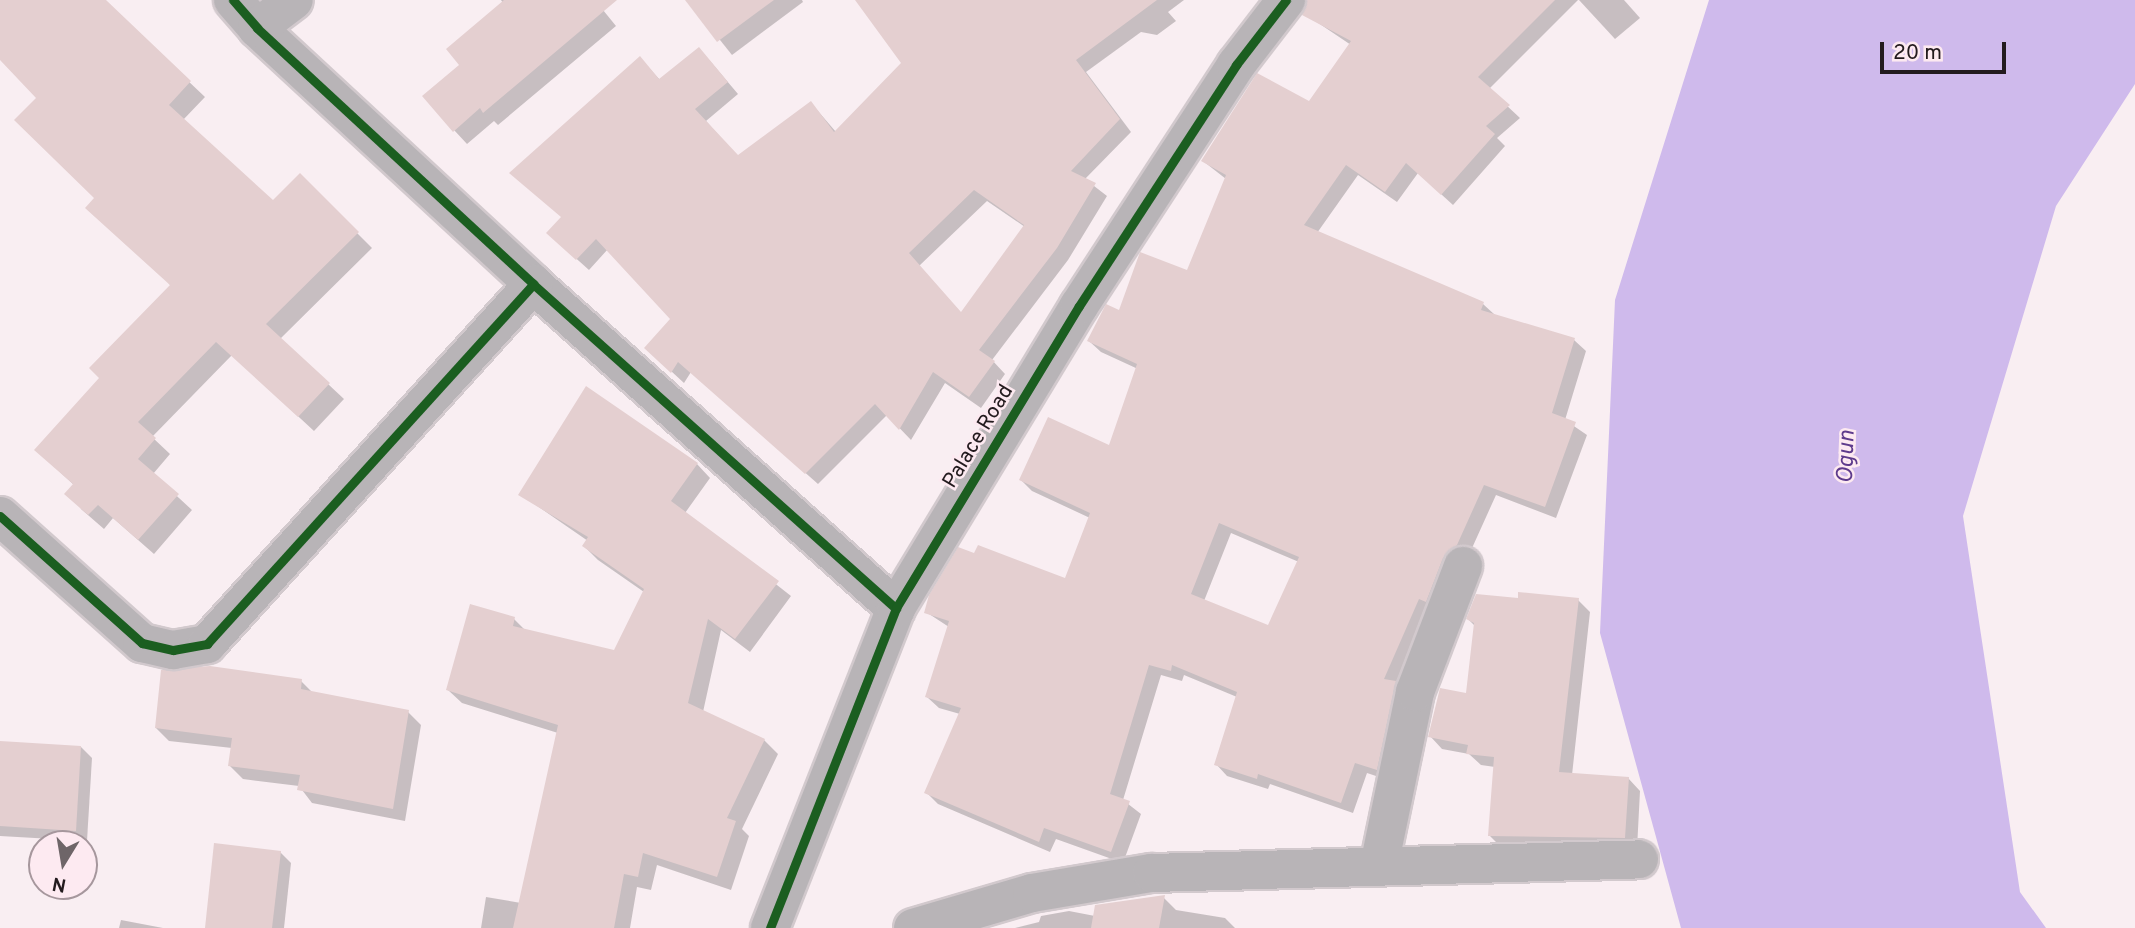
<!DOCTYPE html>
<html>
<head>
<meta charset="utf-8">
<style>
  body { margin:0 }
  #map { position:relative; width:2135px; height:928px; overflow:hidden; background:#f9eef2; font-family:Overpass,sans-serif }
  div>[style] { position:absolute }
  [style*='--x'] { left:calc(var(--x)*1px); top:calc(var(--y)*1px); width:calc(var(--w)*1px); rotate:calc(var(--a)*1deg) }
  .water>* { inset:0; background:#cfbaec }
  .shadow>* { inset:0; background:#0003 }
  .building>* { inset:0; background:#e4cfd0 }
  .roads { filter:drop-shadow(2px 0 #d2c9cd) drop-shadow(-2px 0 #d2c9cd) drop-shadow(0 2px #d2c9cd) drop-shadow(0 -2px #d2c9cd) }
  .minor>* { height:38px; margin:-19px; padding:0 19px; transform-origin:19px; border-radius:19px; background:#b8b4b7 }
  .cycleway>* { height:9px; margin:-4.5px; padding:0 4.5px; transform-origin:4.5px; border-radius:4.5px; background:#1b5e20 }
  span { translate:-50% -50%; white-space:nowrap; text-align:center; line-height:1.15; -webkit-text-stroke:5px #fdeaf1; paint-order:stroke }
  .street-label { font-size:21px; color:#231b1e }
  .water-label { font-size:23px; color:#5e3b8c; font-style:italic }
  .north { position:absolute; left:28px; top:830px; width:70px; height:70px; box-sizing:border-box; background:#fdeaf1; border:2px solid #a6979d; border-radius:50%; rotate:191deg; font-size:19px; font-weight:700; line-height:28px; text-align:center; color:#231b1e }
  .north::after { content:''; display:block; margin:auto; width:24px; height:32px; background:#6e6568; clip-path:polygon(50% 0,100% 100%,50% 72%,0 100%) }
  .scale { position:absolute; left:1880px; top:42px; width:126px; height:32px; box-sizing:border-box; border:4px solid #231b1e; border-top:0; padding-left:9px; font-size:21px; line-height:24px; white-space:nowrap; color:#231b1e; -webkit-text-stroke:5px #fdeaf1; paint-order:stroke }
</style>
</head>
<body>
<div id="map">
  <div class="water">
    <i style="clip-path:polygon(1709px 0,2135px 0,2135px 84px,2056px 206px,1963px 516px,2020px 892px,2046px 928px,1681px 928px,1600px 633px,1615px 300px)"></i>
  </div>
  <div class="shadow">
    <i style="clip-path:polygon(0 0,103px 0,205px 97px,183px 120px,273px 203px,300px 176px,372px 248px,280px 339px,344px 399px,314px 431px,232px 355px,152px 437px,170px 454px,153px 474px,192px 510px,154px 554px,113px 518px,104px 529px,81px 509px,74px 485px,36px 450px,101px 378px,171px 286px,97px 198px,39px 98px,0 57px)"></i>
    <i style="clip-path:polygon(501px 0,616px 0,603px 10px,616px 26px,498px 125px,494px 121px,467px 144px,454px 130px,462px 65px,503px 3px)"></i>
    <i style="clip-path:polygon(688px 0,802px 0,803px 2px,732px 55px)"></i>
    <i style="clip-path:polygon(evenodd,858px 0,1184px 0,1168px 12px,1176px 21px,1157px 35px,1141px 32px,1086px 72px,1131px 132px,1085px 179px,1107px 196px,1068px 260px,992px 360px,1005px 374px,981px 408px,945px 383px,911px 440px,887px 415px,818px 484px,691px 372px,684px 383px,658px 359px,672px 319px,608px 249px,589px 270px,560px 244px,563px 218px,640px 58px,660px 80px,710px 61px,738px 94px,706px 121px,738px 157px,811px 103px,836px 132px,903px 63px,858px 0,987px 201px,1025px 227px,962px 314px,919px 266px,987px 201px)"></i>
    <i style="clip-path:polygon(evenodd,1309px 0,1578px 0,1489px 89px,1520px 118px,1497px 138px,1505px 146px,1453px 205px,1418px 173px,1397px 202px,1358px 175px,1317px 233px,1483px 304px,1495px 315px,1574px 340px,1586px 351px,1565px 420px,1587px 435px,1556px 518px,1496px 495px,1468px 557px,1388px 780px,1367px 773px,1353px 813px,1270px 784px,1268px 789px,1227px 776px,1216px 764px,1237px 697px,1184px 675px,1182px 681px,1161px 675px,1123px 800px,1141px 814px,1123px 863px,1056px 839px,1050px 852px,938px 804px,927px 793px,960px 714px,939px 708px,927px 697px,949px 627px,926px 612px,1066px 580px,1090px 518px,1032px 491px,1021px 480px,1110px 448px,1138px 369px,1101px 352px,1089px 341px,1120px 313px,1188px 272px,1226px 179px,1203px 161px,1310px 103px,1351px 45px,1305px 14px,1309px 0,1231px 533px,1299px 562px,1269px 627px,1204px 601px,1231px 533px)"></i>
    <i style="clip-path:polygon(1579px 0,1624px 0,1640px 18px,1615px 39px)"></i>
    <i style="clip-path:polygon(697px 464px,710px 478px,685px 513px,791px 596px,750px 652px,721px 630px,703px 712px,764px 740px,778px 754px,742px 829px,749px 836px,731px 890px,657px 865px,651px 890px,637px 887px,630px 928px,481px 928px,486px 897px,521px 903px,558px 733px,462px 703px,448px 690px,514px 619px,526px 631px,615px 652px,644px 592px,598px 560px,584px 546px,588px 541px,520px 494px)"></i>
    <i style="clip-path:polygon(1520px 600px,1578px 600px,1590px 612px,1572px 775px,1628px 778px,1640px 791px,1637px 849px,1502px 848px,1490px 836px,1495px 767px,1481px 765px,1469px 754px,1442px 749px,1430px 736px,1468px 695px,1475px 626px,1468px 619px)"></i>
    <i style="clip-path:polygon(301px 681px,313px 693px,408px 712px,421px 725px,405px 821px,312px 803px,299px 786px,243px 779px,230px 766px,232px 748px,169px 741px,156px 728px)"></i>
    <i style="clip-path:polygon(0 743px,81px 747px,92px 758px,87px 841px,0 836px)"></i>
    <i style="clip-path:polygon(280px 852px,291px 863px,284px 928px,206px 928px)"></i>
    <i style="clip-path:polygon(1162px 896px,1176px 910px,1225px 918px,1235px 928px,1015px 928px,1039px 922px,1041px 916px,1069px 911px,1095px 916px)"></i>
    <i style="clip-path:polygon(121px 920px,163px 928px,119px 928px)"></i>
  </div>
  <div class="building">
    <i style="clip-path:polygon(0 0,106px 0,191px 81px,169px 105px,273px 200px,300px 173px,359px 232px,266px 324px,330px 383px,298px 417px,216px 342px,138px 422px,156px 438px,138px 459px,179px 494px,138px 540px,98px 505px,88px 515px,64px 494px,73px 484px,34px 450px,99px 378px,89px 368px,170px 285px,85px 208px,94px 198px,14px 120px,36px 98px,0 60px)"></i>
    <i style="clip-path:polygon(504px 0,617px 0,483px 113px,480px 108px,453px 132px,422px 96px,459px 65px,446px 49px)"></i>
    <i style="clip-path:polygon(685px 0,774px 0,717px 42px)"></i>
    <i style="clip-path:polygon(evenodd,855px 0,1157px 0,1076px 60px,1120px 119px,1071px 171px,1096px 183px,1057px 248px,979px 350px,995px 361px,969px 397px,933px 372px,899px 430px,875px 404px,805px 474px,678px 362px,671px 373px,644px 348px,670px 319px,596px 239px,576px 260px,546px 233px,561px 217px,509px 173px,640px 56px,659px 79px,699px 47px,728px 82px,695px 109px,738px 155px,811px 101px,834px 132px,901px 63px,855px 0,974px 190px,1024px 225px,961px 312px,909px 253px,974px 190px)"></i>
    <i style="clip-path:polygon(evenodd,1307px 0,1555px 0,1478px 77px,1510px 105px,1486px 126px,1495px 134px,1441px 195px,1406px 163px,1385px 192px,1346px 165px,1304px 225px,1484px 302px,1481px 310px,1575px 338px,1552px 413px,1576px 422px,1545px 507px,1484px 485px,1457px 545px,1443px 558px,1426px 602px,1419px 599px,1384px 679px,1396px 681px,1377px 770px,1355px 763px,1341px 803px,1258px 774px,1257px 779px,1214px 765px,1237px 692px,1172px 665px,1171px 671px,1149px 665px,1110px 794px,1130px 801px,1111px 852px,1044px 828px,1039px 842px,924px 793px,961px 708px,925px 697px,949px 621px,924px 613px,929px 595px,958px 547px,974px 553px,978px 545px,1065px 578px,1090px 513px,1019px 480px,1048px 417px,1109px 445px,1137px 364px,1087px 341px,1106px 304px,1119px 310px,1140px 252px,1187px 270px,1226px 175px,1201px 161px,1257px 73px,1309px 101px,1351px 41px,1302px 15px,1307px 0,1219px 523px,1299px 557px,1268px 625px,1191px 594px,1219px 523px)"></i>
    <i style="clip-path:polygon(586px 386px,698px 463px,671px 501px,779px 581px,735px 639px,708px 619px,688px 703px,765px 739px,727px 818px,736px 821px,717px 877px,643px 853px,638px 877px,624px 874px,614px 928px,513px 928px,558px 725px,446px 690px,470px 604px,515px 617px,513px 626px,614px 650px,644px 589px,582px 546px,588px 537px,518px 495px)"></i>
    <i style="clip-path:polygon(1518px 592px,1579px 598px,1559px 772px,1629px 777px,1625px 838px,1488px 836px,1494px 757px,1466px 754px,1468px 745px,1428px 737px,1440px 688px,1466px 693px,1474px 623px,1466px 619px,1476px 594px,1518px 598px)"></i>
    <i style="clip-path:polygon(210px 666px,302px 679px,301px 689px,409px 710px,393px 809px,297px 790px,300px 775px,228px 766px,232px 738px,155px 728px,161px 670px)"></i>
    <i style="clip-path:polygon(0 741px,81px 746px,76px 831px,0 826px)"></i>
    <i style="clip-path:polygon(214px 843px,281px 851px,272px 928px,205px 928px)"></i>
    <i style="clip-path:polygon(1165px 895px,1159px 928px,1091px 928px,1095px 905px)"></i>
  </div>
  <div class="roads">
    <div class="minor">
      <i style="--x:233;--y:0;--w:37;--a:49"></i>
      <i style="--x:257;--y:28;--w:376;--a:42.8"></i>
      <i style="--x:533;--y:284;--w:487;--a:41.8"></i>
      <i style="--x:257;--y:28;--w:46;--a:-37.1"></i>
      <i style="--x:0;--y:516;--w:191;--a:41.8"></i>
      <i style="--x:142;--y:643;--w:32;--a:13"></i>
      <i style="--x:173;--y:650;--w:35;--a:-10"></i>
      <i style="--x:207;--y:644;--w:486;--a:-47.8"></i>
      <i style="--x:1379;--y:866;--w:178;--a:-78.3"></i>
      <i style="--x:1415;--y:692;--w:135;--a:-69.1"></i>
      <i style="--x:770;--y:928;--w:344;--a:-68.5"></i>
      <i style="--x:896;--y:608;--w:353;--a:-58.8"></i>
      <i style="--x:1079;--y:306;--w:288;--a:-56.9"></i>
      <i style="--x:1236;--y:65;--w:82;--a:-52.4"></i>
      <i style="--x:913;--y:928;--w:124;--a:-16.4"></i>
      <i style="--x:1032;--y:893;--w:122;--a:-9.5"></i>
      <i style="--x:1152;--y:873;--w:487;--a:-1.6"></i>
    </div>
  </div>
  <div class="cycleway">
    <i style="--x:233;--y:0;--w:37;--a:49"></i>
    <i style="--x:257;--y:28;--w:376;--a:42.8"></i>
    <i style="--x:533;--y:284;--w:487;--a:41.8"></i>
    <i style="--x:0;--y:516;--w:191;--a:41.8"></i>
    <i style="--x:142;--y:643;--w:32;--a:13"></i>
    <i style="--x:173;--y:650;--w:35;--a:-10"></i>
    <i style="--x:207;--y:644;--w:486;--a:-47.8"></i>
    <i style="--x:770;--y:928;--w:344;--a:-68.5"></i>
    <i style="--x:896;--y:608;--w:353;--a:-58.8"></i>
    <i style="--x:1079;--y:306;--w:288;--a:-56.9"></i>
    <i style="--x:1236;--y:65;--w:82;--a:-52.4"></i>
  </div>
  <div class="street-label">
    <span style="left:979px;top:437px;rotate:-59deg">Palace Road</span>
  </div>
  <div class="water-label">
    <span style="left:1848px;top:457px;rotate:-88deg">Ogun</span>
  </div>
  <div class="north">N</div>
  <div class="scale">20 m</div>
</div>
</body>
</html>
